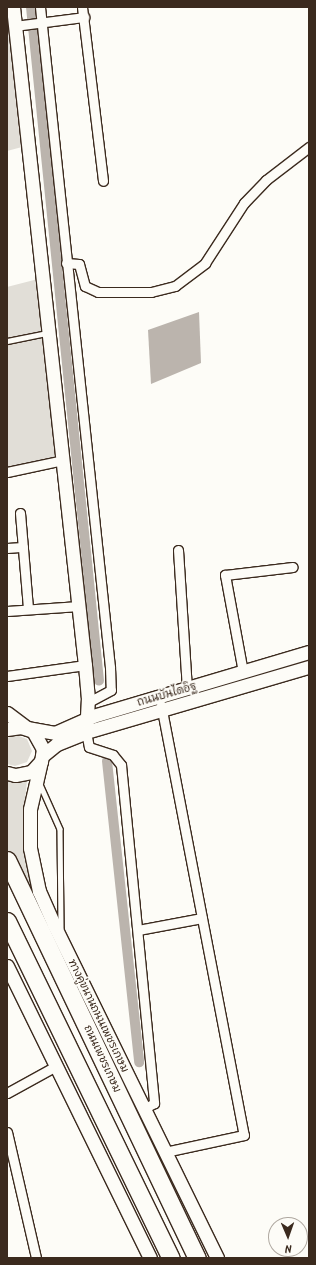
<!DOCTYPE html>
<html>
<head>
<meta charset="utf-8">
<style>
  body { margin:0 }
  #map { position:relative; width:316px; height:1265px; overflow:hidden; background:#fdfcf7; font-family:Kalam,"Playpen Sans Thai",sans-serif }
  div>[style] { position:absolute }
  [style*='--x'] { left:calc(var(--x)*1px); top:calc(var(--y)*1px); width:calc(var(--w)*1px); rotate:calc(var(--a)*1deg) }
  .green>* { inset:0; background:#e1ded7 }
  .water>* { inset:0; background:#bbb4ad }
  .canal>* { height:10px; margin:-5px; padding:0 5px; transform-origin:5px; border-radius:5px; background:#bbb4ad }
  .roads { filter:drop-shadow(1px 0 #3b2a1e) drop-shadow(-1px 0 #3b2a1e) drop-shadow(0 1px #3b2a1e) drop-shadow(0 -1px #3b2a1e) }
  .lane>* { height:4.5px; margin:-2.25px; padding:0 2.25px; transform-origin:2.25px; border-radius:2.25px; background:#fdfcf7 }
  .street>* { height:9px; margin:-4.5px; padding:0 4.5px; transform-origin:4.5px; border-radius:4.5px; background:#fdfcf7 }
  .secondary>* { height:13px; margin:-6.5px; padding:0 6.5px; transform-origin:6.5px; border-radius:6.5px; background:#fdfcf7 }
  .highway>* { height:17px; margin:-8.5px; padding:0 8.5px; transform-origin:8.5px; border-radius:8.5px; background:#fdfcf7 }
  span { translate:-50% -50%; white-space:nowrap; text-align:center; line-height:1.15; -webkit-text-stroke:3.5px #fdfcf7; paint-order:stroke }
  .street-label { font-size:11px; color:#3b2a1e }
  .frame { position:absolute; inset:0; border:8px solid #3b2a1e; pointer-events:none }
  .north { position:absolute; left:268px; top:1217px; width:40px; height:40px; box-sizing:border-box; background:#fdfcf7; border:1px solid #afa8a0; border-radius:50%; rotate:178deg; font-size:11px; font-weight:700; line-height:16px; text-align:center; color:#3b2a1e }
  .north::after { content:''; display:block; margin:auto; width:14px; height:18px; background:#3b2a1e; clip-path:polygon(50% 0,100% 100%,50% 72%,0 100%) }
</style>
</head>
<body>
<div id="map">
  <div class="green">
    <i style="clip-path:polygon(7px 8px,22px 147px,7px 151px)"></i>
    <i style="clip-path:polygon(38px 279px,57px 459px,7px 468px,7px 287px)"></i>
    <i style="clip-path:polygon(16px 735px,27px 739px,32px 751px,27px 762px,15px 766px,7px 764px,7px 738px)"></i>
    <i style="clip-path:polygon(7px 778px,27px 781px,23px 819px,25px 851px,57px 940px,7px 849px)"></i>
  </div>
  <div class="water">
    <i style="clip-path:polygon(199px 312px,201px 363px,151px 384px,148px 330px)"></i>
  </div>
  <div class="canal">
    <i style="--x:31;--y:7;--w:677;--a:84.24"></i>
    <i style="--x:107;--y:761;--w:303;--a:83.9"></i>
  </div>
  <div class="roads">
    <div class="lane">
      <i style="--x:7;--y:341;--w:41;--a:-11.3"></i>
      <i style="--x:39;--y:782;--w:51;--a:65.9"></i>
      <i style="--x:60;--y:829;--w:99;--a:89.4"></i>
    </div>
    <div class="street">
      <i style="--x:40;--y:7;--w:664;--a:83.95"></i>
      <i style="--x:110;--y:667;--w:23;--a:88"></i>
      <i style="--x:111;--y:690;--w:27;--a:152"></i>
      <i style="--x:82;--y:7;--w:175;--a:83.1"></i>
      <i style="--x:15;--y:26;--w:70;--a:-7.4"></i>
      <i style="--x:66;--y:263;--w:13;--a:4"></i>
      <i style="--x:79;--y:264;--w:23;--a:75"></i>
      <i style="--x:85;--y:286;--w:14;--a:25"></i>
      <i style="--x:98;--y:292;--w:53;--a:0"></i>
      <i style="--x:151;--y:292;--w:25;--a:-14"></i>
      <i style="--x:175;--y:286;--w:38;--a:-37"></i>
      <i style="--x:205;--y:263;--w:72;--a:-57"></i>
      <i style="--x:244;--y:203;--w:32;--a:-46"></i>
      <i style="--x:266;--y:180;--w:54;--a:-37.5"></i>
      <i style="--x:7;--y:472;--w:57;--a:-12.1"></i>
      <i style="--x:20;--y:513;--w:96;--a:85.2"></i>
      <i style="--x:7;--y:548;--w:16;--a:-4"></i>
      <i style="--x:178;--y:550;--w:139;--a:86.3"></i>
      <i style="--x:7;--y:611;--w:72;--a:-4"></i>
      <i style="--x:243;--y:672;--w:99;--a:-100.5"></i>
      <i style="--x:225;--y:575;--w:68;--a:-6.7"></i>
      <i style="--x:7;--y:676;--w:79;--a:-8"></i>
      <i style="--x:161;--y:705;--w:438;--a:79.1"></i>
      <i style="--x:244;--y:1135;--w:81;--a:167.9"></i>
      <i style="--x:86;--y:732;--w:15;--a:79"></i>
      <i style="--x:89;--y:747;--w:25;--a:18"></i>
      <i style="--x:113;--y:755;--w:13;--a:51"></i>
      <i style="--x:121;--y:765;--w:340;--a:84.4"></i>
      <i style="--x:154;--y:1103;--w:12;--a:149"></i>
      <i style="--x:138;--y:930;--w:65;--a:-10.6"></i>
      <i style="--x:7;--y:1093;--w:56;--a:-28.9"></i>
      <i style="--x:7;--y:1132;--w:129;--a:77"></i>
    </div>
    <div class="secondary">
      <i style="--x:13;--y:7;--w:662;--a:83.76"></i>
      <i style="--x:85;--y:665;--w:32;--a:85"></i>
      <i style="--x:88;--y:697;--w:35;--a:93"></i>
      <i style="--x:7;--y:713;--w:25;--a:37"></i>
      <i style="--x:27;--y:728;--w:28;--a:10"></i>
      <i style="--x:55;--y:733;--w:42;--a:-24.1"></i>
      <i style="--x:93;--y:716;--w:225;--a:-16.5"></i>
      <i style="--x:7;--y:729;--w:14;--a:-8"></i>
      <i style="--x:21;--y:727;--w:13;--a:18"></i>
      <i style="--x:33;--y:731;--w:21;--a:61"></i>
      <i style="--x:43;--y:749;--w:12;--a:99"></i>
      <i style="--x:41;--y:761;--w:15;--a:132"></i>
      <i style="--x:31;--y:772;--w:16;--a:169"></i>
      <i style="--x:15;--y:775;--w:8;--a:-166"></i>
      <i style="--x:42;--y:756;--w:19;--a:-39"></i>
      <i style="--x:57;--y:744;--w:31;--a:-22"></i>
      <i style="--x:86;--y:732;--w:232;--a:-16.3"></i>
      <i style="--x:41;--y:761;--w:49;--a:102.9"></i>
      <i style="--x:30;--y:809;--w:39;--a:90"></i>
      <i style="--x:30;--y:848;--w:44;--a:78.2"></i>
      <i style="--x:39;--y:891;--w:37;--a:66"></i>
      <i style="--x:54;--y:925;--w:371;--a:63.9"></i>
      <i style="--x:7;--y:966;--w:325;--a:63.9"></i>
    </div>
    <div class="highway">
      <i style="--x:7;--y:860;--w:441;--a:64.5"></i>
      <i style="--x:7;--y:921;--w:375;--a:64.1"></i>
    </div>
  </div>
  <div class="street-label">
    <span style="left:167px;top:695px;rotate:-16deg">ถนนบันไดอิฐ</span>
    <span style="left:98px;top:1016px;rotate:64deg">ทางคู่ขนานถนนเพชรเกษม</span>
    <span style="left:102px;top:1059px;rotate:65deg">ถนนเพชรเกษม</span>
  </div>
  <div class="frame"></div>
  <div class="north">N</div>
</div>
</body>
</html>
